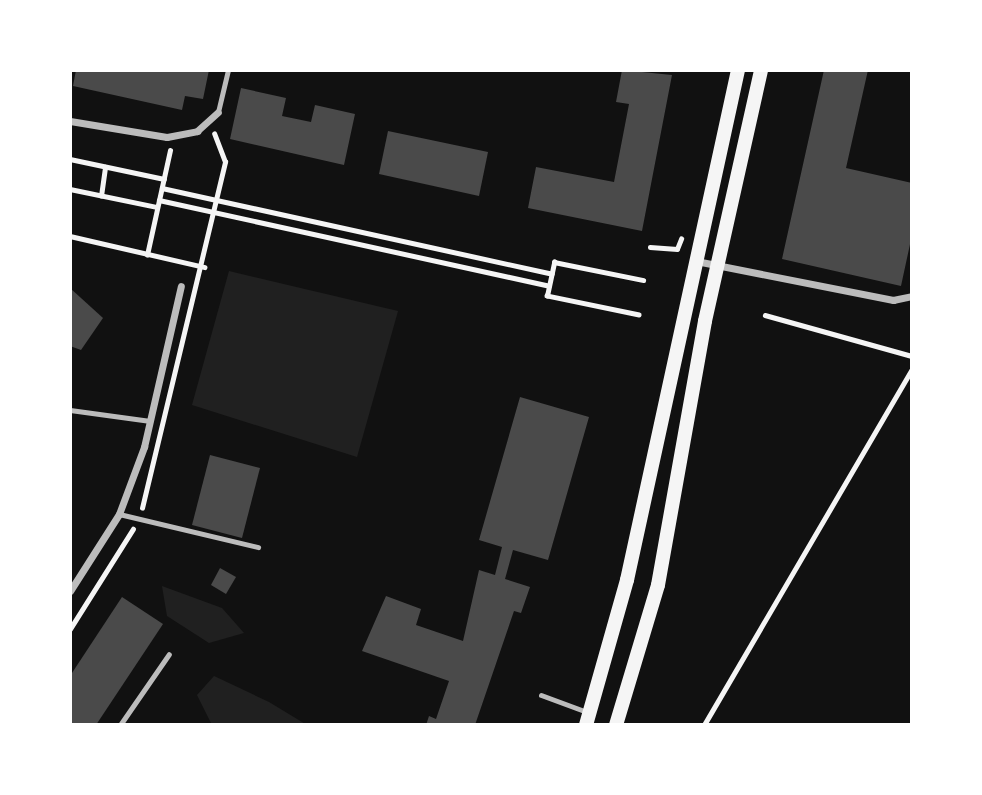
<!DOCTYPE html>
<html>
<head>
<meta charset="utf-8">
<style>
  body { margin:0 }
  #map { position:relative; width:982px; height:795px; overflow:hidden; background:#111; font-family:"Work Sans",sans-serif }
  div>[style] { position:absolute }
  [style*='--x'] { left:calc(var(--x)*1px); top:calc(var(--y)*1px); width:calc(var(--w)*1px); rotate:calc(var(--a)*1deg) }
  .green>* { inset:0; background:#202020 }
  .building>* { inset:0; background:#4a4a4a }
  .path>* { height:4.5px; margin:-2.25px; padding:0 2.25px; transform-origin:2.25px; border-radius:2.25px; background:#f5f5f5 }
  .service>* { height:5px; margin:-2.5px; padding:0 2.5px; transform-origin:2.5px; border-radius:2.5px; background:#bcbcbc }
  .minor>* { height:7px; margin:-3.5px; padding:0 3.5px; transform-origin:3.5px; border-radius:3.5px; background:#bcbcbc }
  .secondary>* { height:14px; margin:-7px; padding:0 7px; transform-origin:7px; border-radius:7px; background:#f5f5f5 }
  span { translate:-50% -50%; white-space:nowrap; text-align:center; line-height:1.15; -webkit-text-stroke:7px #fff; paint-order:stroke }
  .frame { position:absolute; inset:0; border:72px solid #fff; pointer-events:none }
</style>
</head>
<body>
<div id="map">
  <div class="green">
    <i style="clip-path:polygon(229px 271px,398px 311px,357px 457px,192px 405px)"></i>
    <i style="clip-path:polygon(162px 586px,222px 608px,244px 633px,209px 643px,167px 616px)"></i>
    <i style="clip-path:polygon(214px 676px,269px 702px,307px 725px,212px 725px,197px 695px)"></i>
  </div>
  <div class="building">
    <i style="clip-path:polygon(76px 70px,209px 70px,203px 99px,185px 96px,182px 110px,73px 86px)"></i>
    <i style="clip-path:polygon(622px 70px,672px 75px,642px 231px,528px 208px,536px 167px,614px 182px,629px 104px,616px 102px)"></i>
    <i style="clip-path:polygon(824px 70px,868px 70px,846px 168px,912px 183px,912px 235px,901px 286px,782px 259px)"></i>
    <i style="clip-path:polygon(241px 88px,286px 98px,282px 116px,311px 122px,315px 105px,355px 114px,344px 165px,230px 139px)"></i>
    <i style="clip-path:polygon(388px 131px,488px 152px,479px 196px,379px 174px)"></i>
    <i style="clip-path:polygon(70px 288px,103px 318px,81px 350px,70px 346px)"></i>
    <i style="clip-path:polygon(520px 397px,589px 417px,548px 560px,513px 550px,505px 579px,530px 587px,521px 613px,514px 611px,475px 725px,426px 725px,429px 716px,436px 719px,449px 681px,362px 651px,386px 596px,421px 609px,416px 625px,463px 641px,479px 570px,495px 575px,502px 547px,479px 540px)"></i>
    <i style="clip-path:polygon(210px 455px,260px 468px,242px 538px,192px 525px)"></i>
    <i style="clip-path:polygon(220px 568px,236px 577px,226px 594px,211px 585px)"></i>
    <i style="clip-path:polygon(122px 597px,163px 624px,96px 725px,70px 725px,70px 676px)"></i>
  </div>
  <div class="path">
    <i style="--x:70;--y:159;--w:96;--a:12"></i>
    <i style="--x:162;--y:188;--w:399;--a:12.4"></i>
    <i style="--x:70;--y:189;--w:89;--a:11.7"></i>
    <i style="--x:101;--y:196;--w:29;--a:-82"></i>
    <i style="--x:159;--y:200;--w:399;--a:12.4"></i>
    <i style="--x:70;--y:236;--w:138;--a:13"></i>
    <i style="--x:650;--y:247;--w:27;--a:4"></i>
    <i style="--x:677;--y:249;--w:11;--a:-68"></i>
    <i style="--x:147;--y:255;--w:107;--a:-77.6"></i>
    <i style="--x:639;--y:315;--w:94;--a:-168.3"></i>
    <i style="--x:547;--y:296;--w:35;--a:-78"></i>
    <i style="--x:554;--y:262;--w:91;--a:11.4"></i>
    <i style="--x:765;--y:315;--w:153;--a:15.6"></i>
    <i style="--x:142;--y:508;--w:356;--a:-76.5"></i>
    <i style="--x:225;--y:162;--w:30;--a:-111"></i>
    <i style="--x:70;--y:629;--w:118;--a:-57.8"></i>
    <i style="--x:704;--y:725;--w:412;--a:-59.7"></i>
  </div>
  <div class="service">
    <i style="--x:218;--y:112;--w:43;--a:-76.6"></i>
    <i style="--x:70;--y:410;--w:81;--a:7.8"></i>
    <i style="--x:119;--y:514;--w:143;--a:13.4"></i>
    <i style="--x:541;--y:695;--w:49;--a:20.3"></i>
    <i style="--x:120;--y:725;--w:86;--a:-55.4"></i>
  </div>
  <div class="minor">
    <i style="--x:70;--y:121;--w:98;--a:9.4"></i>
    <i style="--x:167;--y:137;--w:31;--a:-11"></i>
    <i style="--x:197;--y:131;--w:28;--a:-42"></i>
    <i style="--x:696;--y:261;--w:201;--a:11.2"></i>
    <i style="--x:893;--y:300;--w:19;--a:-12"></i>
    <i style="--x:70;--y:591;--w:91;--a:-57.5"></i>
    <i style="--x:119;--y:514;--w:72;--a:-69.5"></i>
    <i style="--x:144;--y:447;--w:165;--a:-77.1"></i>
  </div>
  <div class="secondary">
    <i style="--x:586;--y:725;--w:151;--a:-74.2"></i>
    <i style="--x:627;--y:580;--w:522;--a:-77.72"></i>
    <i style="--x:616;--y:725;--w:146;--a:-73.3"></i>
    <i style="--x:658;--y:585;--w:268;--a:-79.9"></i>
    <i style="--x:705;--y:321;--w:257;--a:-77.4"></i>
  </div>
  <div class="frame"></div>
</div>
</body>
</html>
